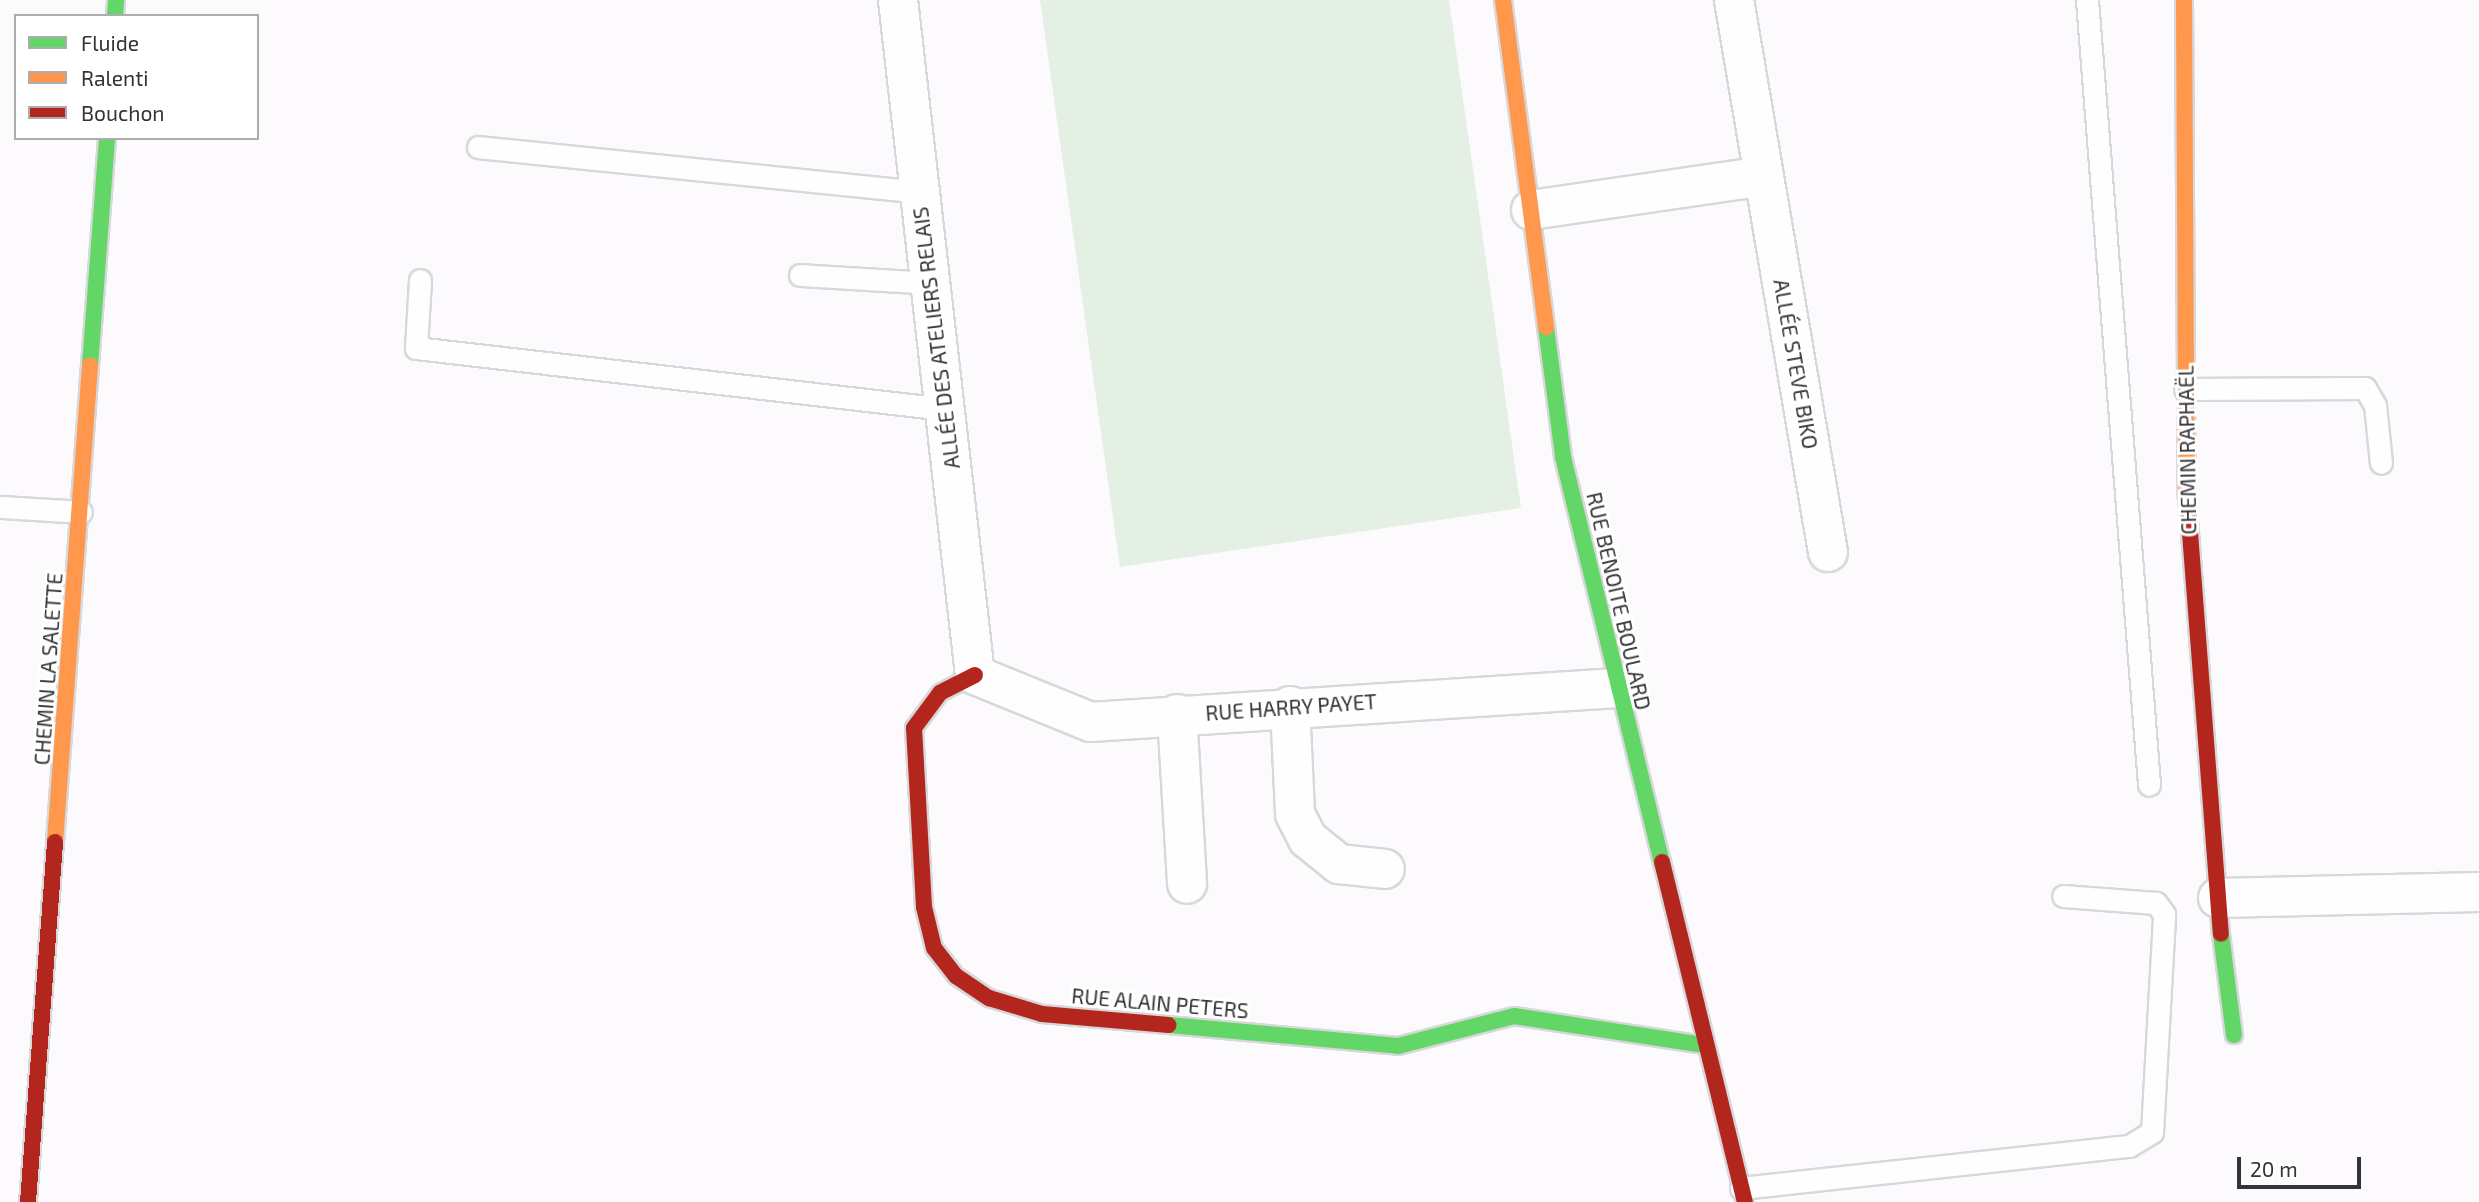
<!DOCTYPE html>
<html>
<head>
<meta charset="utf-8">
<style>
  body { margin:0 }
  #map { position:relative; width:2479px; height:1202px; overflow:hidden; background:#fcfafd; font-family:"Exo 2",sans-serif }
  div>[style] { position:absolute }
  [style*='--x'] { left:calc(var(--x)*1px); top:calc(var(--y)*1px); width:calc(var(--w)*1px); rotate:calc(var(--a)*1deg) }
  .green>* { inset:0; background:#e5f0e4 }
  .roads { filter:drop-shadow(2px 0 #d8d7d9) drop-shadow(-2px 0 #d8d7d9) drop-shadow(0 2px #d8d7d9) drop-shadow(0 -2px #d8d7d9) }
  .lane>* { height:21px; margin:-10.5px; padding:0 10.5px; transform-origin:10.5px; border-radius:10.5px; background:#fffeff }
  .street>* { height:38px; margin:-19px; padding:0 19px; transform-origin:19px; border-radius:19px; background:#fffeff }
  .fast>* { height:16px; margin:-8px; padding:0 8px; transform-origin:8px; border-radius:8px; background:#63d668 }
  .slow>* { height:16px; margin:-8px; padding:0 8px; transform-origin:8px; border-radius:8px; background:#ff974d }
  .jam>* { height:16px; margin:-8px; padding:0 8px; transform-origin:8px; border-radius:8px; background:#b3261e }
  span { translate:-50% -50%; white-space:nowrap; text-align:center; line-height:1.15; -webkit-text-stroke:6px #fff; paint-order:stroke }
  .street-label { font-size:21px; color:#343335 }
  .legend { position:absolute; left:14px; top:14px; width:245px; height:126px; box-sizing:border-box; background:#fff; border:2px solid #aeadae; margin:0; padding:9px 12px; list-style:none; font-size:21px; color:#343335 }
  .legend li { display:flex; align-items:center; gap:14px; height:35px }
  .legend b { width:35px; border:2px solid #aeadae }
  .scale { position:absolute; left:2237px; top:1157px; width:124px; height:32px; box-sizing:border-box; border:4px solid #343335; border-top:0; padding-left:9px; font-size:21px; line-height:24px; white-space:nowrap; color:#343335; -webkit-text-stroke:5px #fff; paint-order:stroke }
</style>
</head>
<body>
<div id="map">
  <div class="green">
    <i style="clip-path:polygon(1040px 0,1449px 0,1521px 508px,1120px 567px)"></i>
  </div>
  <div class="roads">
    <div class="lane">
      <i style="--x:2087;--y:0;--w:787;--a:85.48"></i>
      <i style="--x:478;--y:147;--w:443;--a:5.8"></i>
      <i style="--x:800;--y:275;--w:131;--a:3.5"></i>
      <i style="--x:420;--y:280;--w:68;--a:93.4"></i>
      <i style="--x:416;--y:348;--w:533;--a:6.58"></i>
      <i style="--x:2185;--y:389;--w:180;--a:-0.3"></i>
      <i style="--x:2365;--y:388;--w:20;--a:60"></i>
      <i style="--x:2375;--y:405;--w:58;--a:84.1"></i>
      <i style="--x:0;--y:507;--w:81;--a:3.5"></i>
      <i style="--x:1741;--y:1188;--w:390;--a:-6.2"></i>
      <i style="--x:2129;--y:1146;--w:27;--a:-31"></i>
      <i style="--x:2152;--y:1132;--w:218;--a:-86.8"></i>
      <i style="--x:2164;--y:914;--w:14;--a:-126"></i>
      <i style="--x:2156;--y:903;--w:93;--a:-175.7"></i>
    </div>
    <div class="street">
      <i style="--x:898;--y:0;--w:679;--a:83.49"></i>
      <i style="--x:975;--y:675;--w:125;--a:22.1"></i>
      <i style="--x:1091;--y:722;--w:527;--a:-3.7"></i>
      <i style="--x:1734;--y:0;--w:560;--a:80.34"></i>
      <i style="--x:1531;--y:210;--w:235;--a:-8.3"></i>
      <i style="--x:1290;--y:706;--w:108;--a:87.3"></i>
      <i style="--x:1295;--y:814;--w:28;--a:63"></i>
      <i style="--x:1308;--y:839;--w:40;--a:39"></i>
      <i style="--x:1339;--y:864;--w:46;--a:6.2"></i>
      <i style="--x:1177;--y:714;--w:170;--a:86.6"></i>
      <i style="--x:2218;--y:898;--w:261;--a:-1.3"></i>
    </div>
    <div class="fast">
      <i style="--x:115;--y:16;--w:16;--a:-86"></i>
      <i style="--x:1546;--y:327;--w:131;--a:82.5"></i>
      <i style="--x:1563;--y:457;--w:417;--a:76.3"></i>
      <i style="--x:90;--y:365;--w:228;--a:-85.7"></i>
      <i style="--x:2221;--y:934;--w:102;--a:82.7"></i>
      <i style="--x:1169;--y:1025;--w:230;--a:5.2"></i>
      <i style="--x:1398;--y:1046;--w:120;--a:-14.5"></i>
      <i style="--x:1514;--y:1016;--w:191;--a:8.7"></i>
    </div>
    <div class="slow">
      <i style="--x:1503;--y:0;--w:330;--a:82.5"></i>
      <i style="--x:2184;--y:0;--w:494;--a:89.7"></i>
      <i style="--x:55;--y:842;--w:478;--a:-85.8"></i>
    </div>
    <div class="jam">
      <i style="--x:2187;--y:494;--w:441;--a:85.6"></i>
      <i style="--x:975;--y:675;--w:39;--a:153"></i>
      <i style="--x:940;--y:693;--w:44;--a:126.6"></i>
      <i style="--x:914;--y:728;--w:179;--a:86.8"></i>
      <i style="--x:924;--y:907;--w:42;--a:76.3"></i>
      <i style="--x:934;--y:948;--w:36;--a:52"></i>
      <i style="--x:956;--y:976;--w:40;--a:34"></i>
      <i style="--x:989;--y:998;--w:55;--a:16.8"></i>
      <i style="--x:1042;--y:1014;--w:127;--a:5"></i>
      <i style="--x:1662;--y:862;--w:350;--a:76.3"></i>
      <i style="--x:28;--y:1202;--w:361;--a:-85.7"></i>
    </div>
  </div>
  <div class="street-label">
    <span style="left:936px;top:338px;rotate:-97deg">ALLÉE DES ATELIERS RELAIS</span>
    <span style="left:1796px;top:364px;rotate:80deg">ALLÉE STEVE BIKO</span>
    <span style="left:2187px;top:450px;rotate:-91deg">CHEMIN RAPHAËL</span>
    <span style="left:1619px;top:601px;rotate:77deg">RUE BENOITE BOULARD</span>
    <span style="left:48px;top:669px;rotate:-86deg">CHEMIN LA SALETTE</span>
    <span style="left:1291px;top:707px;rotate:-4deg">RUE HARRY PAYET</span>
    <span style="left:1160px;top:1003px;rotate:5deg">RUE ALAIN PETERS</span>
  </div>
  <ul class="legend">
  <li><b style="height:9px;background:#63d668"></b>Fluide</li>
  <li><b style="height:9px;background:#ff974d"></b>Ralenti</li>
  <li><b style="height:9px;background:#b3261e"></b>Bouchon</li>
  </ul>
  <div class="scale">20 m</div>
</div>
</body>
</html>
